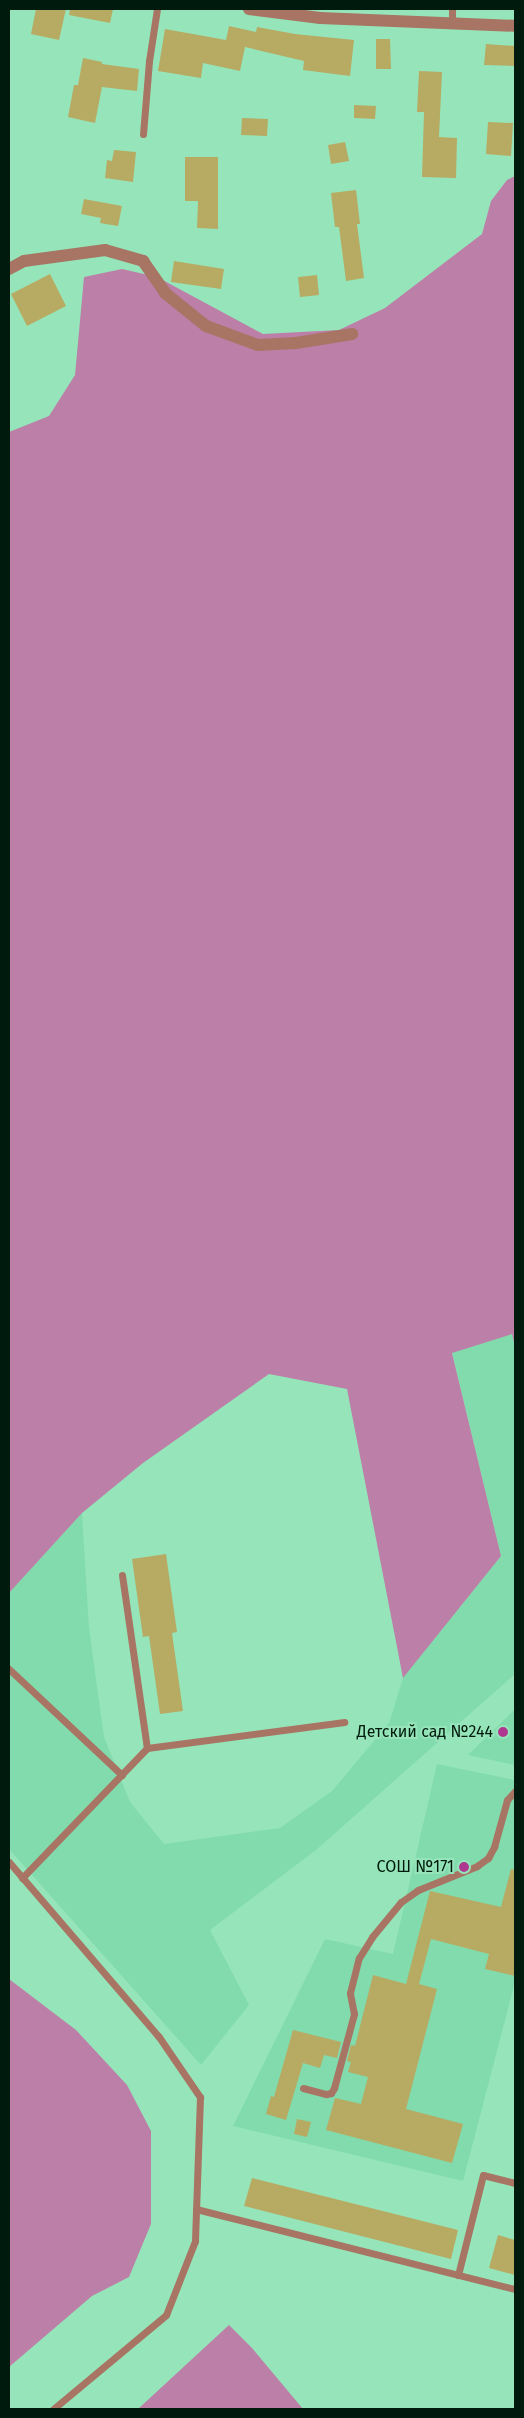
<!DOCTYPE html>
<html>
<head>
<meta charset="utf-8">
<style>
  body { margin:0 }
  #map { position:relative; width:524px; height:2418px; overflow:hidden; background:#96e5ba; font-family:"Fira Sans",sans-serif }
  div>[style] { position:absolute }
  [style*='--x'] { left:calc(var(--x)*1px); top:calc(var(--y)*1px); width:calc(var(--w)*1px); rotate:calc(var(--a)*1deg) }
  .built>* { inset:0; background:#82dbac }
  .forest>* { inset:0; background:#bc7fa8 }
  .building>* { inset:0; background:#b7aa63 }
  .service>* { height:7px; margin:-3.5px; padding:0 3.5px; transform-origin:3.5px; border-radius:3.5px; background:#a87564 }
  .minor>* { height:12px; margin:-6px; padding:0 6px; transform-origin:6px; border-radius:6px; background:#a87564 }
  .dots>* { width:14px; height:14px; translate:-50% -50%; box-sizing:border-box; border:2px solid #96e5ba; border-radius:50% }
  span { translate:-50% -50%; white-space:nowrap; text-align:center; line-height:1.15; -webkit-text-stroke:4px #96e5ba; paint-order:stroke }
  .poi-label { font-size:16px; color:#001b0d }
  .right { translate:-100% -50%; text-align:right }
  .frame { position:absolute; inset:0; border:10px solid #001b0d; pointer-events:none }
</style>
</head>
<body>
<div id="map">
  <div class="built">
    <i style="clip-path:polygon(512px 1334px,515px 1347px,515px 1674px,316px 1850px,210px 1930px,249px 2005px,201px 2065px,9px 1849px,9px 1593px,82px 1513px,89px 1628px,104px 1737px,130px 1802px,164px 1844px,280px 1828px,332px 1791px,389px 1723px,403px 1678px,501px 1556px,452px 1352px)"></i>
    <i style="clip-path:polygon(515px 1709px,515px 1765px,468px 1755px)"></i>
    <i style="clip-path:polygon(437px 1764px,515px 1780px,515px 1982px,463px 2181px,233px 2126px,325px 1939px,393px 1954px)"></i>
  </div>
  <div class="forest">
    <i style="clip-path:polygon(515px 176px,515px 1347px,512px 1334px,452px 1353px,501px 1556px,403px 1678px,347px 1389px,269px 1374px,143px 1463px,82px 1513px,9px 1593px,9px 432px,49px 416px,75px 375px,84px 277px,122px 269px,157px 277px,263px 334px,339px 330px,385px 308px,482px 234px,491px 201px,507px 180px)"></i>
    <i style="clip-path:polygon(9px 1979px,76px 2030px,127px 2085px,151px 2131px,151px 2224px,129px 2277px,92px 2296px,9px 2367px)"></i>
    <i style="clip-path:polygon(229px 2325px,252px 2348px,303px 2409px,138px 2409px)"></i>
  </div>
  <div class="building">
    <i style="clip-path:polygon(36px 9px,66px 9px,59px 40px,31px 34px)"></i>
    <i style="clip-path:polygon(70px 9px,113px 9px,110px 23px,69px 15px)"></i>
    <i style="clip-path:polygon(229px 26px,256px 32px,257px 27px,295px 34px,354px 40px,350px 76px,303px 70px,304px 61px,245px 47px,240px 71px,203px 63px,201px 78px,158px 71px,165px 29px,226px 40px)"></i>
    <i style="clip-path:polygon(376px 39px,390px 39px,391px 69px,376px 69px)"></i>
    <i style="clip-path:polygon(486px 44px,515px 46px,515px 66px,484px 65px)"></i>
    <i style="clip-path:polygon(83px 58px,102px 62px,102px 64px,139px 69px,137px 91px,102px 87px,95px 123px,68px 117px,74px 85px,78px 85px)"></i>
    <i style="clip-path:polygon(419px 71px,442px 72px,439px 137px,457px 138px,456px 178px,422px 177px,424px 112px,417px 112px)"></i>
    <i style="clip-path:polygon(354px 105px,376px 106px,375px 119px,354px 118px)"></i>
    <i style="clip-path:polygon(242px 118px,268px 119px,267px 136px,241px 135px)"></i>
    <i style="clip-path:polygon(488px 122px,513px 123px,511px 156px,486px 154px)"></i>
    <i style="clip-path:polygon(345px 142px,349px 161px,331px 164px,328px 145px)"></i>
    <i style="clip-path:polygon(114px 150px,136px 152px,133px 182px,105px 178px,107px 160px,112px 161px)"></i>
    <i style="clip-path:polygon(185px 157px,218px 157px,218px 229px,197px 228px,198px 201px,185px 201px)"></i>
    <i style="clip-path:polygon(356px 190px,360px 224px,357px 224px,364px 278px,346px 281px,339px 227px,335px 227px,331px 193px)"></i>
    <i style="clip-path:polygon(84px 199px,122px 206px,118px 226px,100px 223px,101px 218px,81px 214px)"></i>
    <i style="clip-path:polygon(174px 261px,224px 269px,221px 289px,171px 282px)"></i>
    <i style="clip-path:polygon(50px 274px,66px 306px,27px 326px,11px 294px)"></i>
    <i style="clip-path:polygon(317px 275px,319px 295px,300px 297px,298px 277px)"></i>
    <i style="clip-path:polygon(166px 1554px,177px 1632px,172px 1633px,183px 1711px,160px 1714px,149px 1636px,143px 1637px,132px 1559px)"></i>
    <i style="clip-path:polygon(511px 1869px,515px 1870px,515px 1976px,485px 1969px,489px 1954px,431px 1939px,419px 1984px,437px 1989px,406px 2109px,463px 2124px,452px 2163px,326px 2130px,335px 2098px,361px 2104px,368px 2077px,348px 2072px,351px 2062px,347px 2061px,351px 2045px,355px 2046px,373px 1975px,406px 1984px,430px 1891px,501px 1907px)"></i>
    <i style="clip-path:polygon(293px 2030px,341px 2042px,337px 2058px,324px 2055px,320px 2068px,303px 2063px,286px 2120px,266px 2114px,271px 2096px,274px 2097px)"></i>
    <i style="clip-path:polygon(297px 2119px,311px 2122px,307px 2137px,294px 2134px)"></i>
    <i style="clip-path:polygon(252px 2178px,458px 2230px,451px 2259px,244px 2206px)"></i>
    <i style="clip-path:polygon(498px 2235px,515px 2240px,515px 2275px,489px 2268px)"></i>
  </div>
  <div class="service">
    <i style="--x:452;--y:24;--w:15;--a:-90"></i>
    <i style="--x:143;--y:134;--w:73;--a:-85.3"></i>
    <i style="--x:149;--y:61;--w:53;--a:-81.3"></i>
    <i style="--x:122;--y:1575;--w:175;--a:81.8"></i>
    <i style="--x:9;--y:1669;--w:155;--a:43.2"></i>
    <i style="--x:9;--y:1862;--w:230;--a:49.4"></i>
    <i style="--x:159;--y:2037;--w:73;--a:55.7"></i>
    <i style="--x:200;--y:2097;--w:144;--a:92"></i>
    <i style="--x:195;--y:2241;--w:79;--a:111.4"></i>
    <i style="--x:166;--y:2315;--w:147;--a:140.2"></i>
    <i style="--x:22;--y:1878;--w:180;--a:-46.1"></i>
    <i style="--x:147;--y:1748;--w:199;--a:-7.5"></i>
    <i style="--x:303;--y:2088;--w:24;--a:15"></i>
    <i style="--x:326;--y:2094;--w:5;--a:-11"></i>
    <i style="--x:331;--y:2093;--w:6;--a:-59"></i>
    <i style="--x:334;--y:2088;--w:77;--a:-74.9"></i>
    <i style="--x:354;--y:2014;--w:21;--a:-101"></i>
    <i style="--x:350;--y:1993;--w:36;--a:-76"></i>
    <i style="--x:359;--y:1958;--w:25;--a:-58"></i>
    <i style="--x:372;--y:1937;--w:45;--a:-50.4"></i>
    <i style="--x:401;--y:1902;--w:21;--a:-35"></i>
    <i style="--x:418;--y:1890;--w:64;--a:-22.1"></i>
    <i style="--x:477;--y:1866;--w:14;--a:-36"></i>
    <i style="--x:488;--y:1858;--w:13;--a:-61"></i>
    <i style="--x:494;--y:1847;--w:49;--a:-74.5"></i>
    <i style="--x:507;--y:1800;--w:12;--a:-48"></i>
    <i style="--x:196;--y:2209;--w:329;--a:14.1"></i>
    <i style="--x:458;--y:2275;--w:103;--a:-76"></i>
    <i style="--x:483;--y:2175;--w:33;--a:14"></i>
  </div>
  <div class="minor">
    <i style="--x:249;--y:9;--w:72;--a:7.2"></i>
    <i style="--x:320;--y:18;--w:195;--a:2.3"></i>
    <i style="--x:9;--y:269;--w:17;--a:-28"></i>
    <i style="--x:24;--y:261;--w:82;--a:-7.7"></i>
    <i style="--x:105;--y:250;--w:40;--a:16"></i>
    <i style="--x:143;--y:261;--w:39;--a:55"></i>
    <i style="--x:165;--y:293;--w:53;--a:38.8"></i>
    <i style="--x:206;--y:326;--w:55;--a:20.1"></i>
    <i style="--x:258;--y:345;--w:38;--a:-3"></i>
    <i style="--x:296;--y:343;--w:57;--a:-9.1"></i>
  </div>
  <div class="dots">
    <i style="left:503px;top:1732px;background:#ae388f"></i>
    <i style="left:464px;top:1867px;background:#ae388f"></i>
  </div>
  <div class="poi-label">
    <span class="right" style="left:493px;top:1732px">Детский сад №244</span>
    <span class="right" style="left:454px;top:1867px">СОШ №171</span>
  </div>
  <div class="frame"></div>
</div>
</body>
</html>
